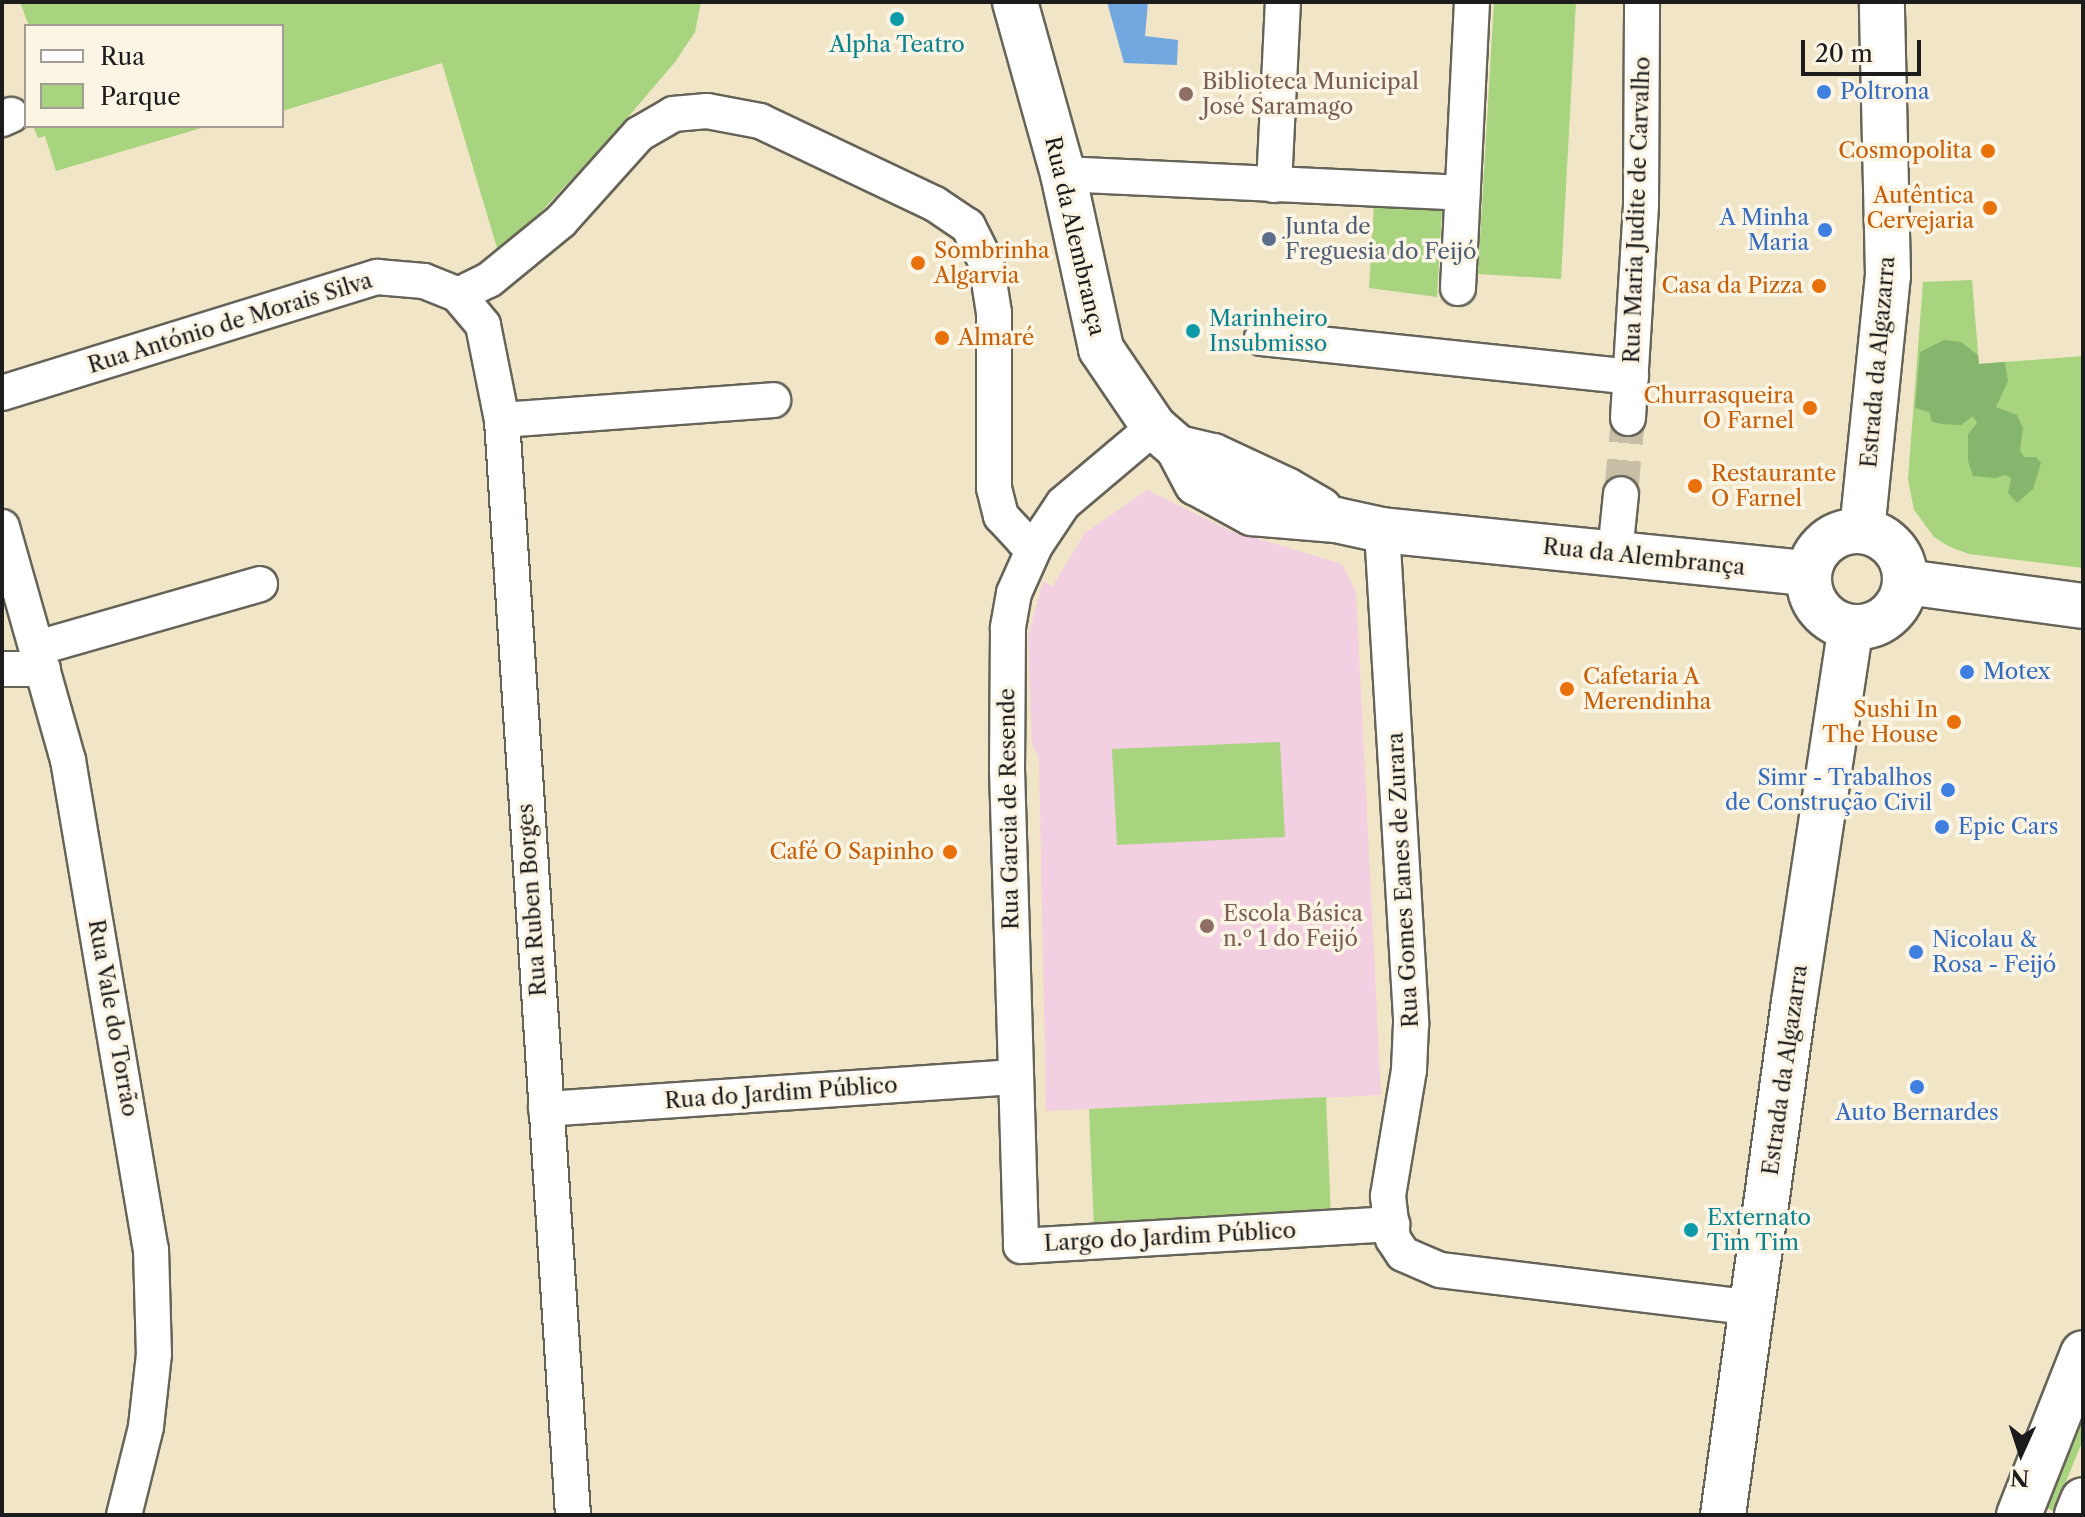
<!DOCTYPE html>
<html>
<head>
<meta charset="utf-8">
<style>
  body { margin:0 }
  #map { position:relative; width:2085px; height:1517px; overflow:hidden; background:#f0e6c7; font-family:"Libre Caslon Text",serif }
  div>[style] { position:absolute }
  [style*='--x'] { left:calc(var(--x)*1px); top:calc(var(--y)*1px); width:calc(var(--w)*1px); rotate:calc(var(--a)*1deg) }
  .built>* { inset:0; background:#f2cfe1 }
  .green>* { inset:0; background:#a8d37f }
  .forest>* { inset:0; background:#86b56e }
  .water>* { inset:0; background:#72a8e0 }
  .street-tunnel>* { height:34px; margin-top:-17px; transform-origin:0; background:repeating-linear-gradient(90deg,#c6bea5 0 34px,transparent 0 51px) }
  .roads { filter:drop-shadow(2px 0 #666358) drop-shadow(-2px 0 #666358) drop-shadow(0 2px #666358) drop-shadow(0 -2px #666358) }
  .street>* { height:34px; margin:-17px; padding:0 17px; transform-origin:17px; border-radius:17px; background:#fff }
  .secondary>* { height:44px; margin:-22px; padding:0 22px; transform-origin:22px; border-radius:22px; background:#fff }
  .secondary>.ring { margin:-22px; padding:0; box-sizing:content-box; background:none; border:44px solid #fff; border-radius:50% }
  .primary>* { height:44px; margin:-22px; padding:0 22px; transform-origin:22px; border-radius:22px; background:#fff }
  .dots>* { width:22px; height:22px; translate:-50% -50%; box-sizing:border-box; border:4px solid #fcf5e5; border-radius:50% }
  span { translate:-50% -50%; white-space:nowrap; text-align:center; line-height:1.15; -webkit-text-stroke:7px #fcf5e5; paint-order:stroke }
  .culture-label { font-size:22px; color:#0d838f }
  .left { translate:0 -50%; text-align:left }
  .education-label { font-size:22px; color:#785e54 }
  .shop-label { font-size:22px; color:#366cbe }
  .right { translate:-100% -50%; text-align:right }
  .food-label { font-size:22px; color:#c56008 }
  .street-label { font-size:22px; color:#1c1c1c }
  .service-label { font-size:22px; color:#4e5e75 }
  .frame { position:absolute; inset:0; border:4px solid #1c1c1c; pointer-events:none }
  .legend { position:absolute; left:24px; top:24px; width:260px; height:104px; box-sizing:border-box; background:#fcf5e5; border:2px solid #a29e95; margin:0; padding:10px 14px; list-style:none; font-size:24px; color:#1c1c1c }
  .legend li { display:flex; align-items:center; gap:16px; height:40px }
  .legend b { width:40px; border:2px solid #a29e95 }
  .north { position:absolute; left:1981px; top:1413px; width:80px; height:80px; -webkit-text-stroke:6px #fcf5e5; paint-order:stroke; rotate:183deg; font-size:22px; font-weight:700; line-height:32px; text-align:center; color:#1c1c1c }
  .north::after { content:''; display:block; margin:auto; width:28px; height:36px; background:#1c1c1c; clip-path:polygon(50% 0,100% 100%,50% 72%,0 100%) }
  .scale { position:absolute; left:1801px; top:40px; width:120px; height:36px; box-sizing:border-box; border:4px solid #1c1c1c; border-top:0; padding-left:10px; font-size:24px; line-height:28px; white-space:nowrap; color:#1c1c1c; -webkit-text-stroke:6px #fcf5e5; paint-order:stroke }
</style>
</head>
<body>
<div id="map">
  <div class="built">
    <i style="clip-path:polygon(1147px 490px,1229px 530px,1342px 564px,1356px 592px,1381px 1095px,1046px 1111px,1039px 758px,1032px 743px,1028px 636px,1043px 581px,1052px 587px,1085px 533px)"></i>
  </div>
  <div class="green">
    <i style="clip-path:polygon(20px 2px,701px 2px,695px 32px,675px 62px,611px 137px,524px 230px,497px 248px,442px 63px,282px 111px,282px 26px,29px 26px)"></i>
    <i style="clip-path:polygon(1494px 2px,1576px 2px,1561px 279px,1478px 274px)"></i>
    <i style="clip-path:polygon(33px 126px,208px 126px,56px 171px,45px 136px,38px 138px)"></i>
    <i style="clip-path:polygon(1374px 205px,1442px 210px,1437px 297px,1369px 288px)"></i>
    <i style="clip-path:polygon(1972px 280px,1979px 364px,2083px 356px,2083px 568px,1969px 554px,1950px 547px,1934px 537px,1914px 510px,1908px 479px,1923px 282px)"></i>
    <i style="clip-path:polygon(1280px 742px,1285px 837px,1117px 845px,1112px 749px)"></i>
    <i style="clip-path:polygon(1326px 1097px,1331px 1218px,1094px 1229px,1089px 1109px)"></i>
    <i style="clip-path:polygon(2083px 1420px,2083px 1440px,2054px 1511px,2047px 1508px)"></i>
  </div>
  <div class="forest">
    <i style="clip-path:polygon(1944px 340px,1961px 342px,1978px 355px,1979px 364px,2005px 362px,2008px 381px,1996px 407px,2017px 415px,2023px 428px,2020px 450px,2024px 457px,2036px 457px,2041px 463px,2033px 489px,2017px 503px,2008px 493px,2011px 478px,2005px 475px,1996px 478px,1973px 476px,1968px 461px,1968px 434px,1977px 423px,1973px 416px,1961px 425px,1942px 424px,1932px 422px,1929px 412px,1915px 408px,1920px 352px)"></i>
  </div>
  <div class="water">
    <i style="clip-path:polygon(1107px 2px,1148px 2px,1145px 36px,1178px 40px,1177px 65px,1124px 63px)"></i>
  </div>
  <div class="street-tunnel">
    <i style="--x:1621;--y:494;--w:76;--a:-84.7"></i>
  </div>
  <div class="roads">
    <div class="street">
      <i style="--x:2;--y:119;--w:10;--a:-24"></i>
      <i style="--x:1063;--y:174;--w:400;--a:2.7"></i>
      <i style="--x:1274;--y:185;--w:183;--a:-87.2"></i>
      <i style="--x:1458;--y:288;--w:286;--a:-87.2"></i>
      <i style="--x:458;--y:295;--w:34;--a:-26"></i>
      <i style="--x:489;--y:280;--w:93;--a:-39.3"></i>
      <i style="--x:561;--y:221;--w:117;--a:-48.1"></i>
      <i style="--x:639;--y:134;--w:39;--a:-30"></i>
      <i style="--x:673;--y:114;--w:34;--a:-5"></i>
      <i style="--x:707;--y:111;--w:54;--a:10.7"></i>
      <i style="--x:760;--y:121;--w:194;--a:25.4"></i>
      <i style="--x:935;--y:204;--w:40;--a:34"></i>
      <i style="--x:968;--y:226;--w:40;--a:63.4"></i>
      <i style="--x:986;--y:262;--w:52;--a:81.1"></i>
      <i style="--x:994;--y:313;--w:175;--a:90"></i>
      <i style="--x:994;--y:488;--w:29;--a:76"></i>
      <i style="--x:1001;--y:516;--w:33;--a:47"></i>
      <i style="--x:1023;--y:540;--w:13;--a:27"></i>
      <i style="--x:1262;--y:338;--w:371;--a:6"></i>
      <i style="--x:2;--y:393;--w:393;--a:-17.2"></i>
      <i style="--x:377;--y:277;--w:47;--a:4.9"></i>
      <i style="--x:424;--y:281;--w:37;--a:22"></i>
      <i style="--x:458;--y:295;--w:39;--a:50"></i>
      <i style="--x:483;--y:325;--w:97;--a:78.7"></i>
      <i style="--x:502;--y:420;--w:1097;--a:86.29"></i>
      <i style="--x:1628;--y:418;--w:214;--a:-86.5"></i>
      <i style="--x:1641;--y:204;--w:202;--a:-89.7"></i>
      <i style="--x:502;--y:420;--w:272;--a:-4.2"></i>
      <i style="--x:1154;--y:427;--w:119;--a:139.8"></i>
      <i style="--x:1063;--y:504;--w:50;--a:123.7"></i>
      <i style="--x:1035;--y:546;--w:51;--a:114.1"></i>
      <i style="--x:1014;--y:593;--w:36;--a:100"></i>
      <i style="--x:1008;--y:628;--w:141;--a:90.4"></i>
      <i style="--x:1007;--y:769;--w:477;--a:88.3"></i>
      <i style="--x:1021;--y:1246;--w:372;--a:-3.4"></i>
      <i style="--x:2;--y:527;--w:242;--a:74.2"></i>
      <i style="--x:68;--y:760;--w:496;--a:80.4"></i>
      <i style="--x:151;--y:1249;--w:105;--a:88.4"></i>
      <i style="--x:154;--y:1354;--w:73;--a:96.3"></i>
      <i style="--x:146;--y:1427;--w:91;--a:104"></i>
      <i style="--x:1382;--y:530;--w:495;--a:86.6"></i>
      <i style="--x:1411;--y:1024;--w:46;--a:92.5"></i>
      <i style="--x:1409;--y:1070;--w:128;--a:99.5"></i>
      <i style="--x:1388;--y:1196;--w:43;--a:83.4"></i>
      <i style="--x:1393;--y:1239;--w:18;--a:56"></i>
      <i style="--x:1403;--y:1254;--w:40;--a:23.4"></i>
      <i style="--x:1440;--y:1270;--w:314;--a:6.9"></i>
      <i style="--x:1615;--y:553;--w:59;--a:-84.2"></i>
      <i style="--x:37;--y:648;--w:232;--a:-16"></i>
      <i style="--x:2;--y:669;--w:41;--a:0"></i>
      <i style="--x:546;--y:1109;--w:471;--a:-3.9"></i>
    </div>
    <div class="secondary">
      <i style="--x:1015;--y:2;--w:179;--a:74.4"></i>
      <i style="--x:1063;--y:174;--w:179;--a:77.7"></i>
      <i style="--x:1101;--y:349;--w:94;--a:55.8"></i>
      <i style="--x:1154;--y:427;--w:32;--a:41"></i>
      <i style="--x:1178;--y:448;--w:40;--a:62"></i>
      <i style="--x:1197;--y:483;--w:63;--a:28.6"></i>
      <i style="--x:1252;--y:513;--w:84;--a:4.8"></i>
      <i style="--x:1336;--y:520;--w:47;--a:12.3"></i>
      <i style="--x:1382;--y:530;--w:429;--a:5.8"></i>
      <i style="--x:1178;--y:448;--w:36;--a:13"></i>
      <i style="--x:1213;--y:456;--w:81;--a:25"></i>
      <i style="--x:1286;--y:490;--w:39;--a:30"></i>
      <i style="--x:1862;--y:531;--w:257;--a:-84.2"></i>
      <i style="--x:1888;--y:275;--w:273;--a:-91.3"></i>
      <i class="ring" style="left:1809px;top:531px;width:52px;height:52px"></i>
      <i style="--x:1906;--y:582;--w:179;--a:7.7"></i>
      <i style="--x:1723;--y:1515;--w:518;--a:-82.12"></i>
      <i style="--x:1794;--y:1002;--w:379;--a:-81.4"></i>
    </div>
    <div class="primary">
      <i style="--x:2019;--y:1515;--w:174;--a:-68.4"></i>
      <i style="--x:2077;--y:1515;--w:16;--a:-68"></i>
    </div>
  </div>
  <div class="dots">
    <i style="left:897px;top:19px;background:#0f9aa8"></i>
    <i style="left:1824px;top:92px;background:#3f7fe0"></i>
    <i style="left:1186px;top:94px;background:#8d6e63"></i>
    <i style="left:1988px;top:151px;background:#e8710a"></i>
    <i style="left:1990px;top:208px;background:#e8710a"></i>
    <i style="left:1825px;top:230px;background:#3f7fe0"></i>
    <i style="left:1269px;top:239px;background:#5c6f8a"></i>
    <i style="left:918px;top:263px;background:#e8710a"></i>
    <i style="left:1819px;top:286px;background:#e8710a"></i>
    <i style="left:1193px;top:331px;background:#0f9aa8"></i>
    <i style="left:942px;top:338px;background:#e8710a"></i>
    <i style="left:1810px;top:408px;background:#e8710a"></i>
    <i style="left:1695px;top:486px;background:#e8710a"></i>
    <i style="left:1967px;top:672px;background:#3f7fe0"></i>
    <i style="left:1567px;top:689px;background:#e8710a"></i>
    <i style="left:1954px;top:722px;background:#e8710a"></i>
    <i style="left:1948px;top:790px;background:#3f7fe0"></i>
    <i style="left:1942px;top:827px;background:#3f7fe0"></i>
    <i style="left:950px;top:852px;background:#e8710a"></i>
    <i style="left:1207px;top:926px;background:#8d6e63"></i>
    <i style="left:1916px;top:952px;background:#3f7fe0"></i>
    <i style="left:1917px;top:1087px;background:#3f7fe0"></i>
    <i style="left:1691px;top:1230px;background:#0f9aa8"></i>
  </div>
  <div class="culture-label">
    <span style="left:897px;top:45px">Alpha Teatro</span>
    <span class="left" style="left:1209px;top:331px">Marinheiro<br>Insubmisso</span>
    <span class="left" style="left:1707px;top:1230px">Externato<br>Tim Tim</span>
  </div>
  <div class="education-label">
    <span class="left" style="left:1202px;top:94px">Biblioteca Municipal<br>José Saramago</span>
    <span class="left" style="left:1223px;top:926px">Escola Básica<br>n.º 1 do Feijó</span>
  </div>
  <div class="shop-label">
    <span class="left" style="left:1840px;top:92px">Poltrona</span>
    <span class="right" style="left:1809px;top:230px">A Minha<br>Maria</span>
    <span class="left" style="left:1983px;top:672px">Motex</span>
    <span class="right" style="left:1932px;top:790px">Simr - Trabalhos<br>de Construção Civil</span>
    <span class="left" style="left:1958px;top:827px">Epic Cars</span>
    <span class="left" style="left:1932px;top:952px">Nicolau &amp;<br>Rosa - Feijó</span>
    <span style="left:1917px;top:1113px">Auto Bernardes</span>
  </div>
  <div class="food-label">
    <span class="right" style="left:1972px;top:151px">Cosmopolita</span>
    <span class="right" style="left:1974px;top:208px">Autêntica<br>Cervejaria</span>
    <span class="left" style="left:934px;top:263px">Sombrinha<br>Algarvia</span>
    <span class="right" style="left:1803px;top:286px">Casa da Pizza</span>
    <span class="left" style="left:958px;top:338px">Almaré</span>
    <span class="right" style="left:1794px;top:408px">Churrasqueira<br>O Farnel</span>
    <span class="left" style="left:1711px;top:486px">Restaurante<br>O Farnel</span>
    <span class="left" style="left:1583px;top:689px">Cafetaria A<br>Merendinha</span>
    <span class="right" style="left:1938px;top:722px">Sushi In<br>The House</span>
    <span class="right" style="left:934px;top:852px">Café O Sapinho</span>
  </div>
  <div class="street-label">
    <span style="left:1637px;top:210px;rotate:-88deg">Rua Maria Judite de Carvalho</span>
    <span style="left:1075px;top:236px;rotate:77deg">Rua da Alembrança</span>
    <span style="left:230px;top:323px;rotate:-17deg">Rua António de Morais Silva</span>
    <span style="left:1878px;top:362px;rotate:-85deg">Estrada da Algazarra</span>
    <span style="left:1644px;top:557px;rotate:6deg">Rua da Alembrança</span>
    <span style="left:1009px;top:809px;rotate:-91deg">Rua Garcia de Resende</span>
    <span style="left:1403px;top:880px;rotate:-93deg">Rua Gomes Eanes de Zurara</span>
    <span style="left:532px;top:900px;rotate:-94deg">Rua Ruben Borges</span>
    <span style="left:113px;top:1018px;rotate:80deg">Rua Vale do Torrão</span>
    <span style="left:1785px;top:1070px;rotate:-82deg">Estrada da Algazarra</span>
    <span style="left:781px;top:1093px;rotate:-4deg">Rua do Jardim Público</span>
    <span style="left:1170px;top:1237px;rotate:-3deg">Largo do Jardim Público</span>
  </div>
  <div class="service-label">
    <span class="left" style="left:1285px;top:239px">Junta de<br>Freguesia do Feijó</span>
  </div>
  <div class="frame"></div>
  <ul class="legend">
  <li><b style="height:10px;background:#fff"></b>Rua</li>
  <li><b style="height:22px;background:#a8d37f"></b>Parque</li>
  </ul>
  <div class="north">N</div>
  <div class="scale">20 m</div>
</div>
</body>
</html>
